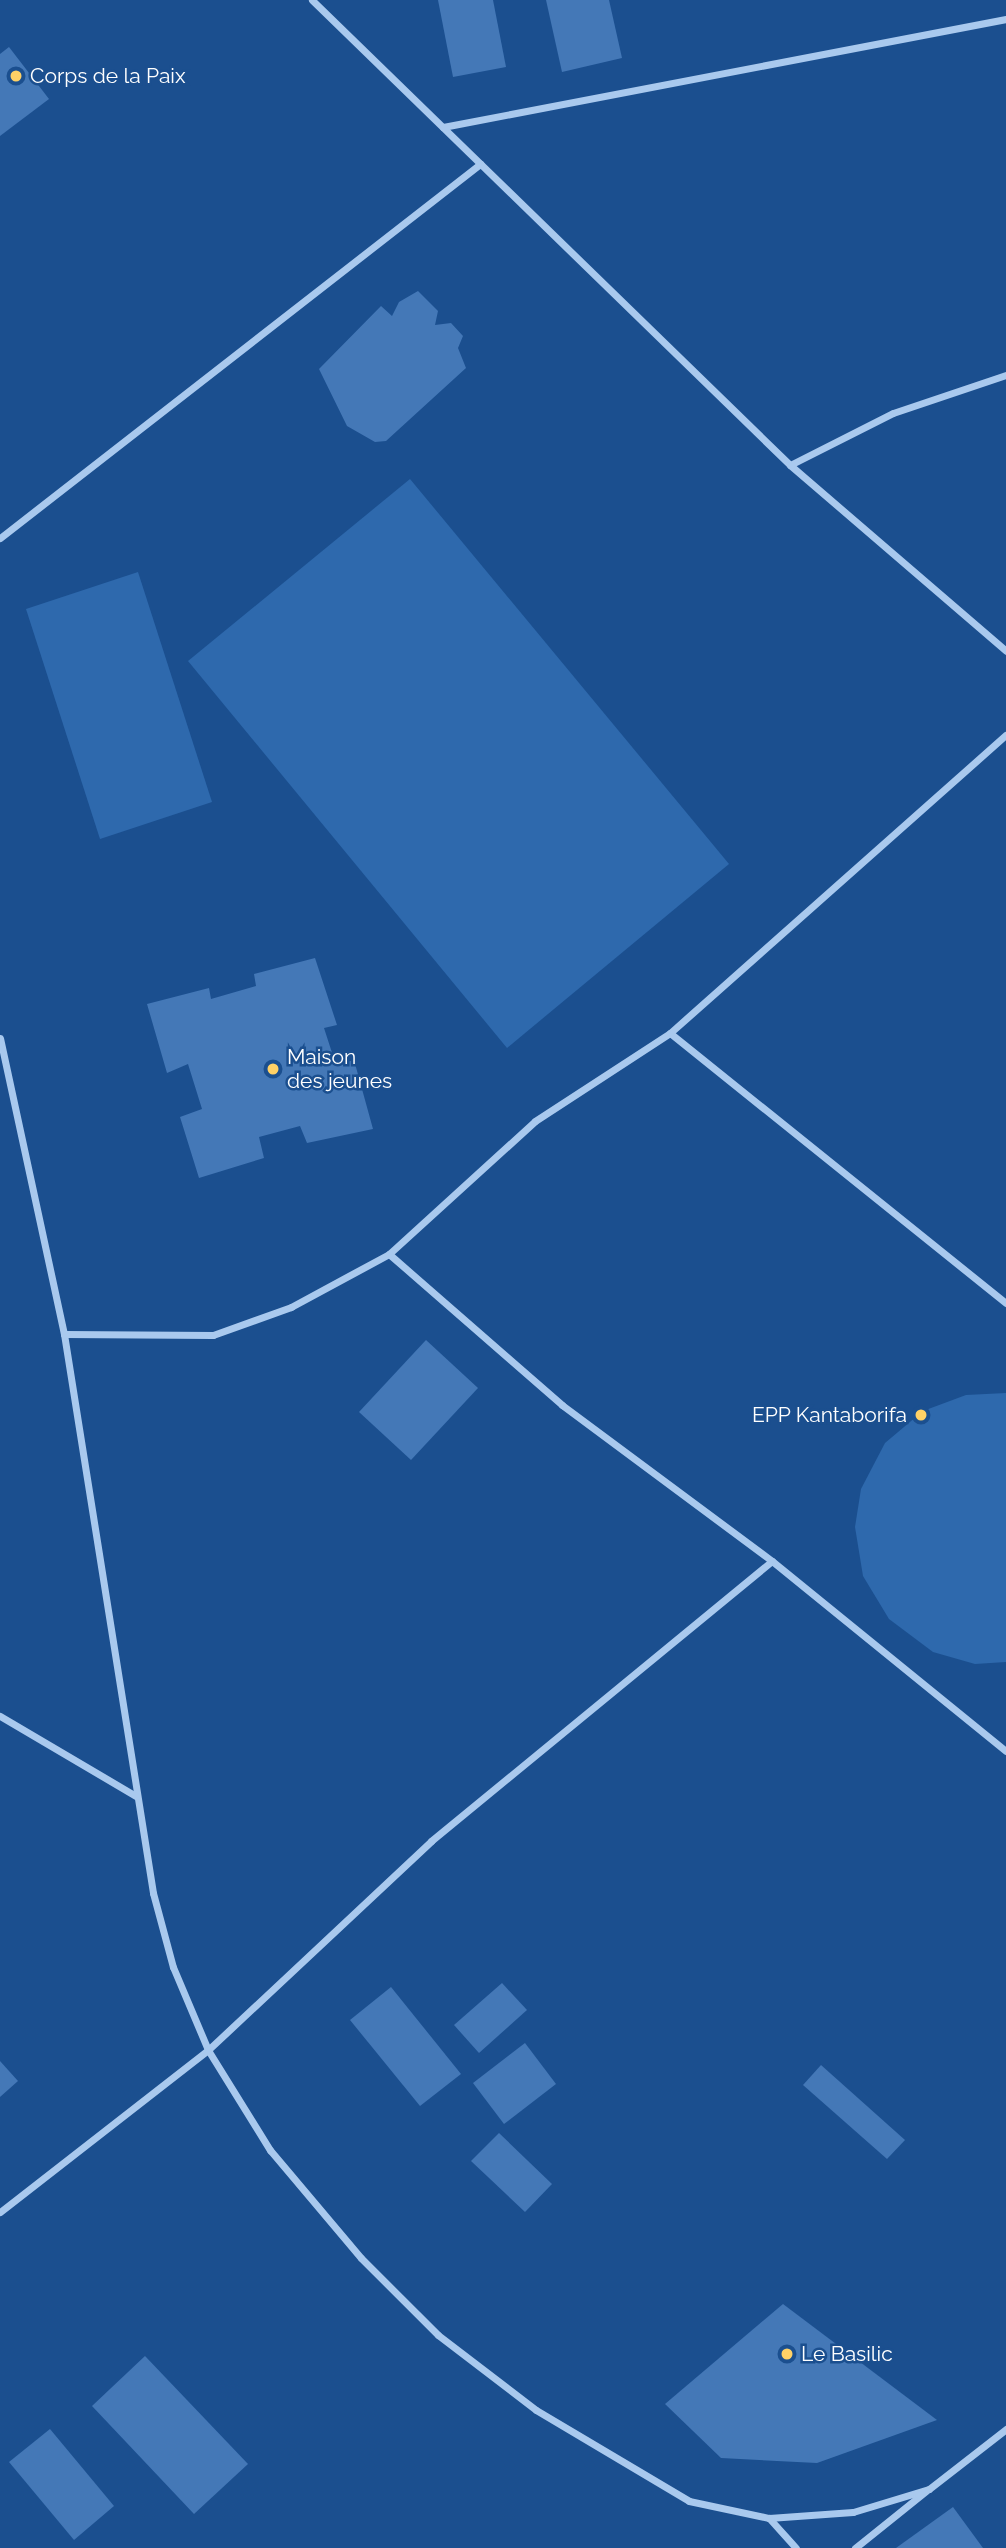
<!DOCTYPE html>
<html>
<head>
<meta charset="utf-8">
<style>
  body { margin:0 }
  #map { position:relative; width:1006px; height:2548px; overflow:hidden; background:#1b4f8f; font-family:Raleway,sans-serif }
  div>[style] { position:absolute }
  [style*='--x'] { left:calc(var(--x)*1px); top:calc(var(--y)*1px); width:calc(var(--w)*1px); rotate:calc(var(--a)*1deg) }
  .green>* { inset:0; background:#2e69ad }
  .building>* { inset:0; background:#4478b7 }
  .minor>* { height:7px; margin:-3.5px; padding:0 3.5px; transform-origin:3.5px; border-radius:3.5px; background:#a9c9ee }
  .dots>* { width:19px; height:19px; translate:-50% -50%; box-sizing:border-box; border:4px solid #1b4f8f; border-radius:50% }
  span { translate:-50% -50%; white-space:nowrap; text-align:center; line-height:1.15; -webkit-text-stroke:5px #1b4f8f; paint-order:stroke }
  .poi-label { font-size:21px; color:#fff }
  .left { translate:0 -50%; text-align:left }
  .right { translate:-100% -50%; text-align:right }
</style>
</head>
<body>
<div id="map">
  <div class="green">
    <i style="clip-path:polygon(410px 479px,729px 864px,507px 1048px,188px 661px)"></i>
    <i style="clip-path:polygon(138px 572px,212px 802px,100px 839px,26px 609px)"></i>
    <i style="clip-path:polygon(1006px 1393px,1006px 1662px,975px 1664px,933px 1652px,889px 1619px,863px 1576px,855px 1527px,861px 1489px,885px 1443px,923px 1411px,966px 1395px)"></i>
  </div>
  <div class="building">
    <i style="clip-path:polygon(438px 0,493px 0,506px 67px,453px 77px)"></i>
    <i style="clip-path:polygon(546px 0,609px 0,622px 58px,562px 72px)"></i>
    <i style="clip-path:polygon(9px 47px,49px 99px,0 136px,0 54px)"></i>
    <i style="clip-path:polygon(418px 291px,438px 311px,435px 325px,451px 323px,463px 336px,458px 348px,466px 368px,386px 441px,375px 442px,347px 426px,319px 369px,381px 306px,392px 316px,399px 302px)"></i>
    <i style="clip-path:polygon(315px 958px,337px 1025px,324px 1028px,336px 1065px,354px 1060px,373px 1129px,307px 1143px,300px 1126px,259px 1137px,264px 1158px,199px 1178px,180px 1117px,202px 1109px,188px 1064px,167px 1073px,147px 1004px,209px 988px,211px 999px,256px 986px,254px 974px)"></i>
    <i style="clip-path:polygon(426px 1340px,478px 1388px,411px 1460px,359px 1412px)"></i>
    <i style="clip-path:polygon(502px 1983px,527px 2010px,479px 2053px,454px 2025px)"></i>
    <i style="clip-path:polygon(391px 1987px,461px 2074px,420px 2106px,350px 2020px)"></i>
    <i style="clip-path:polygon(525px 2043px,556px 2084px,504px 2124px,473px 2083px)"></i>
    <i style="clip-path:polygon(0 2061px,18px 2081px,0 2097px)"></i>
    <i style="clip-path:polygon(821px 2065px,905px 2140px,887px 2159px,803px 2085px)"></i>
    <i style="clip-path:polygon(499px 2133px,552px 2184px,525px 2212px,471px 2161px)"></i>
    <i style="clip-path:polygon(783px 2304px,937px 2420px,817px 2463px,721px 2458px,665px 2404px)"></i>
    <i style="clip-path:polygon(145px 2356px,248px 2464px,194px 2514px,92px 2406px)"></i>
    <i style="clip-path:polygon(50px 2429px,114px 2506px,74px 2540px,9px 2462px)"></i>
    <i style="clip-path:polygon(953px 2507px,983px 2548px,896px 2548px)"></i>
  </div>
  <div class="minor">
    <i style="--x:312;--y:0;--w:667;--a:44.21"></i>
    <i style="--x:790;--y:465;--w:285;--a:40.7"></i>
    <i style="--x:443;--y:127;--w:573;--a:-10.86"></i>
    <i style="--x:790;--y:465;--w:115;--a:-26.8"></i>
    <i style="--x:893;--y:413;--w:119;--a:-18.6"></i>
    <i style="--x:0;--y:538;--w:609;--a:-37.92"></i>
    <i style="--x:670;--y:1033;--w:431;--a:38.8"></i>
    <i style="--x:0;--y:1038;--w:303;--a:77.8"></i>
    <i style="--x:64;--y:1334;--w:566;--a:80.95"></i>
    <i style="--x:153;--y:1893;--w:77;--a:74.9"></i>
    <i style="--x:173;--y:1967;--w:90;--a:67.1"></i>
    <i style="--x:208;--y:2050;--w:118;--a:58.2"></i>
    <i style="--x:270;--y:2150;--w:141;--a:49.9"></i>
    <i style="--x:361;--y:2258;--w:109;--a:45"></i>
    <i style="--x:438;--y:2335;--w:123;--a:37.4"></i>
    <i style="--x:536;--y:2410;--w:178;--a:30.7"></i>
    <i style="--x:689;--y:2501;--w:82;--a:12"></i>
    <i style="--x:769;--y:2518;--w:84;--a:-4.1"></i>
    <i style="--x:853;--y:2512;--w:79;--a:-16.8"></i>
    <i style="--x:929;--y:2489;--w:98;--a:-37.9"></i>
    <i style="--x:389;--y:1254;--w:230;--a:41.1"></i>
    <i style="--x:562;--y:1405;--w:262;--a:36.6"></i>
    <i style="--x:772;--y:1561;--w:301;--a:39.1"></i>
    <i style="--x:64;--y:1334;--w:149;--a:0.4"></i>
    <i style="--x:213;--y:1335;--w:83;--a:-19.7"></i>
    <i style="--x:291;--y:1307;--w:111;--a:-28.4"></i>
    <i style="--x:389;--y:1254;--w:197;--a:-42.3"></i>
    <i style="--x:535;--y:1121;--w:161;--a:-33.1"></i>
    <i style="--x:670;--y:1033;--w:449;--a:-41.6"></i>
    <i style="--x:0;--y:1716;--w:158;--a:30.5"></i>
    <i style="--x:0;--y:2212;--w:264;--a:-37.9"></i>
    <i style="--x:208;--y:2050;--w:306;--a:-43.1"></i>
    <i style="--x:431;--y:1841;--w:441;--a:-39.4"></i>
    <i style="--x:769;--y:2518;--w:40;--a:48"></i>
    <i style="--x:855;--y:2548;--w:91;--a:-38.8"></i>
  </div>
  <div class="dots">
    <i style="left:16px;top:76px;background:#ffd166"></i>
    <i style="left:273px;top:1069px;background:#ffd166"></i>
    <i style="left:921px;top:1415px;background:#ffd166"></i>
    <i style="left:787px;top:2354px;background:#ffd166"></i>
  </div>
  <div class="poi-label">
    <span class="left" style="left:30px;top:76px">Corps de la Paix</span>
    <span class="left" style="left:287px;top:1069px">Maison<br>des jeunes</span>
    <span class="right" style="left:907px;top:1415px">EPP Kantaborifa</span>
    <span class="left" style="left:801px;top:2354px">Le Basilic</span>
  </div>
</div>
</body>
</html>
